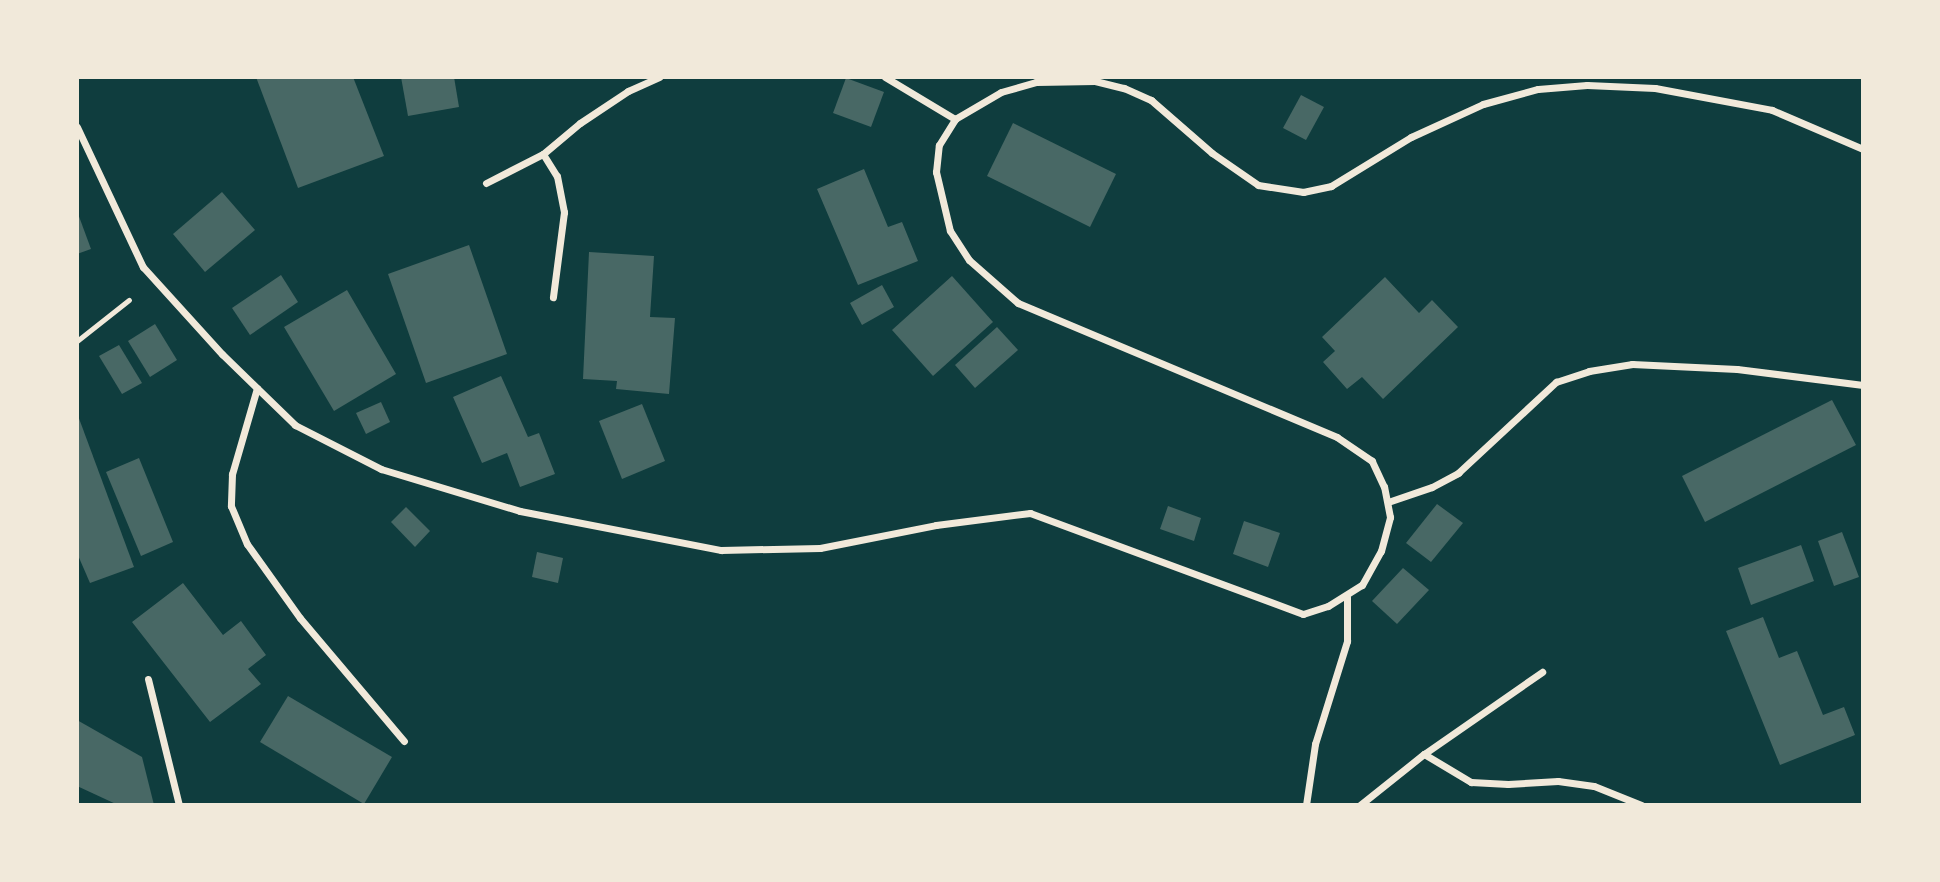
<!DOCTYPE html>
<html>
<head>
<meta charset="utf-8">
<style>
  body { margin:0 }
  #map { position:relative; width:1940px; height:882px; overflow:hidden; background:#0f3d3e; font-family:"Exo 2",sans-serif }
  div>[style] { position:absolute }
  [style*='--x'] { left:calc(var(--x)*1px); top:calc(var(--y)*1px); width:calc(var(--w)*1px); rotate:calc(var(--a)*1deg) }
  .building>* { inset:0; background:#486865 }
  .path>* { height:4.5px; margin:-2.25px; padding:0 2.25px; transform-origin:2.25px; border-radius:2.25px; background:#f1e9da }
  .minor>* { height:7px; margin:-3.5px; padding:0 3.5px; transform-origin:3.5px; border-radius:3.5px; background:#f1e9da }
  span { translate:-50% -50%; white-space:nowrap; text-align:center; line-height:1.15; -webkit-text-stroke:5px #f1e9da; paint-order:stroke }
  .frame { position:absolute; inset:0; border:79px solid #f1e9da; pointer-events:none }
</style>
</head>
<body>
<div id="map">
  <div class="building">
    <i style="clip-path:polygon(256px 77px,353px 77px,384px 156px,298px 188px)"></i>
    <i style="clip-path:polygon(401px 77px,454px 77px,459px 107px,408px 116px)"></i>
    <i style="clip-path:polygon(846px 78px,884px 92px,871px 127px,833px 113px)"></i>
    <i style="clip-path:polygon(1301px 95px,1324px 107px,1306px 140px,1283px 128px)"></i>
    <i style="clip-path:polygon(1013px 123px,1116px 174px,1090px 227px,987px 176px)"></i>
    <i style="clip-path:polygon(864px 169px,888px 227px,902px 222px,918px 261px,858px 285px,817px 189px)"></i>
    <i style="clip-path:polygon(222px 192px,255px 230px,205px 272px,173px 234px)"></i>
    <i style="clip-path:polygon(77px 211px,91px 249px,77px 254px)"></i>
    <i style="clip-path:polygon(469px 245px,507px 354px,426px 383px,388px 274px)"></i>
    <i style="clip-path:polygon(589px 252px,654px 256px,650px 317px,675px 318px,669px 394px,616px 389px,617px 381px,583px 379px)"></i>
    <i style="clip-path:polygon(281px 275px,298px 302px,250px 335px,232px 308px)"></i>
    <i style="clip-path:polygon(952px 276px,993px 322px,933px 376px,892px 330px)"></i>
    <i style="clip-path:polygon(1385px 277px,1419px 313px,1432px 300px,1458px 327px,1383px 399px,1362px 377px,1347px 389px,1323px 362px,1335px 351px,1322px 337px)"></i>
    <i style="clip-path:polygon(882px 285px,894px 307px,862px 325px,850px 303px)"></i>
    <i style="clip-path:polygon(347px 290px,396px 374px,334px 411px,284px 327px)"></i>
    <i style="clip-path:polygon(155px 324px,177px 360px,150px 377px,128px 341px)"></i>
    <i style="clip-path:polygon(997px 327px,1018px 350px,975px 388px,955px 365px)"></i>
    <i style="clip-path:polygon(119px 345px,142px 383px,122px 394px,99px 356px)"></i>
    <i style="clip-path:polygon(501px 376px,528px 437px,539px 433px,555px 474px,520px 487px,507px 453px,482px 463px,453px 397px)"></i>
    <i style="clip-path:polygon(1832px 400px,1856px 445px,1705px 522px,1682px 476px)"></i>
    <i style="clip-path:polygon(381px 402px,390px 422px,366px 434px,356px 413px)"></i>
    <i style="clip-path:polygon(642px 404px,665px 461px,622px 479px,599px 421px)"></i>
    <i style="clip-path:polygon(77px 413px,134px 567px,90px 583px,77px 553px)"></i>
    <i style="clip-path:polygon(139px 458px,173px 542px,141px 556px,106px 472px)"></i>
    <i style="clip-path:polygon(1437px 504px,1463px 523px,1431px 562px,1406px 543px)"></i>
    <i style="clip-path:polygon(1168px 506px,1201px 518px,1194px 541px,1160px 529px)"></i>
    <i style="clip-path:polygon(406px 507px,430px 531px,415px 547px,391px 522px)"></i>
    <i style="clip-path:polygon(1244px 521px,1280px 533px,1268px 567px,1233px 554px)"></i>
    <i style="clip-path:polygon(1842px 532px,1859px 577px,1834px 586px,1818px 541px)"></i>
    <i style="clip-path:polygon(1801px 545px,1814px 581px,1751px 605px,1738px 568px)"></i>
    <i style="clip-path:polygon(537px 552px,563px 558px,558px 583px,532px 577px)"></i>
    <i style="clip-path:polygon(1403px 568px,1429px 590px,1397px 624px,1372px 601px)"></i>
    <i style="clip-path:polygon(183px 583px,223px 635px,241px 621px,266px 655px,248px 669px,261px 684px,210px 722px,132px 622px)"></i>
    <i style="clip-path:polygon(1763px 617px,1779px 658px,1797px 651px,1823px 715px,1844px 707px,1855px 735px,1780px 765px,1726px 631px)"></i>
    <i style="clip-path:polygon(288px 696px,392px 757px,364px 804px,260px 742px)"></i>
    <i style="clip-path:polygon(77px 720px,142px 757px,154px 805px,118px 805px,77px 786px)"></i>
  </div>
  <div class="path">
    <i style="--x:77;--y:341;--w:66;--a:-38.3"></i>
  </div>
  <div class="minor">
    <i style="--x:885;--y:77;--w:82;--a:31"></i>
    <i style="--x:77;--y:127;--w:155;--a:64.8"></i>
    <i style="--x:143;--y:267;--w:118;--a:47.8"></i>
    <i style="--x:222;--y:354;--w:102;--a:44.2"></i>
    <i style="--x:295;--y:425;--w:97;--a:27.1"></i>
    <i style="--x:381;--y:469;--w:145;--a:16.8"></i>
    <i style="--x:520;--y:511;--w:205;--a:11"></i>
    <i style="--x:721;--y:550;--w:99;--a:-1.2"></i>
    <i style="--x:820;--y:548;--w:118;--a:-11.2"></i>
    <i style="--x:936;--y:525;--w:95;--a:-7.3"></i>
    <i style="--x:1030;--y:513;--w:291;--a:20.3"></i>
    <i style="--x:1303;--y:614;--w:26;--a:-18"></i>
    <i style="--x:1328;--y:606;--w:40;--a:-32"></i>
    <i style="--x:1362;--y:585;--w:39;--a:-61"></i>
    <i style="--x:1381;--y:551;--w:35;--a:-75"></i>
    <i style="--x:1390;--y:517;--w:31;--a:-101"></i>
    <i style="--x:1384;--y:487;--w:29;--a:-115"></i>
    <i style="--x:1372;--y:461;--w:42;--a:-145.6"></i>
    <i style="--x:1337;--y:437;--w:346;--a:-157.2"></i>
    <i style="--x:1018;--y:303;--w:65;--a:-138.7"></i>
    <i style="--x:969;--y:260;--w:35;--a:-123"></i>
    <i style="--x:950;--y:231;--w:61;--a:-103.3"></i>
    <i style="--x:936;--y:172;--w:27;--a:-84"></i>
    <i style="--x:939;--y:145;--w:31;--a:-58"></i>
    <i style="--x:955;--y:119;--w:53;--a:-30.4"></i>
    <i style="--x:1001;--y:92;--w:36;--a:-16"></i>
    <i style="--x:1036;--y:82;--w:59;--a:-1"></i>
    <i style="--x:1095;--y:81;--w:30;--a:14"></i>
    <i style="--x:1124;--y:88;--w:30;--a:24"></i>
    <i style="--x:1151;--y:100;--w:81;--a:41"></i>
    <i style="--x:1212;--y:153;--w:56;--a:34.8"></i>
    <i style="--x:1258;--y:185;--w:46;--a:8.8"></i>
    <i style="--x:1303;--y:192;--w:29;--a:-12"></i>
    <i style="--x:1331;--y:186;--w:94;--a:-31.5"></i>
    <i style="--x:1411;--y:137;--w:79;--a:-24.6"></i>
    <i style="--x:1483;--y:104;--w:57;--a:-15.3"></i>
    <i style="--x:1538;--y:89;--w:49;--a:-4.7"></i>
    <i style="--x:1587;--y:85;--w:68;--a:2.5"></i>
    <i style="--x:1655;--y:88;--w:119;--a:10.6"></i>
    <i style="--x:1772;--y:110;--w:99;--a:23.2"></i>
    <i style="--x:543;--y:154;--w:26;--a:58"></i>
    <i style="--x:557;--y:176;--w:37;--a:79"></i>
    <i style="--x:564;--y:212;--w:86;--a:97.4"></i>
    <i style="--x:486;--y:183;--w:64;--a:-27"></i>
    <i style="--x:543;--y:154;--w:48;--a:-40"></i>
    <i style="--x:580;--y:123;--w:58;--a:-33.7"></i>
    <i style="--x:628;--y:91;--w:34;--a:-24"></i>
    <i style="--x:257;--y:388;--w:90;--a:106.2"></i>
    <i style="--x:232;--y:474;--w:32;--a:92"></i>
    <i style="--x:231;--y:506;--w:41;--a:67.2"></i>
    <i style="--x:247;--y:544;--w:91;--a:54.4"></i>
    <i style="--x:300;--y:618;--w:161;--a:49.8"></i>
    <i style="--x:1388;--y:502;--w:46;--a:-18.8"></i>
    <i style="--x:1432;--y:487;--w:30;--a:-28"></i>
    <i style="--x:1458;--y:473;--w:134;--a:-42.9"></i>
    <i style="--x:1556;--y:382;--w:35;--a:-18"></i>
    <i style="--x:1589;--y:371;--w:44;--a:-9.2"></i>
    <i style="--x:1632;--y:364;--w:105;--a:2.7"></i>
    <i style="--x:1737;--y:369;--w:127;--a:7.2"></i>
    <i style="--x:148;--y:679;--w:130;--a:76.2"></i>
    <i style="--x:1424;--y:754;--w:55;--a:30.8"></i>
    <i style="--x:1471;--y:782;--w:37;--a:3"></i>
    <i style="--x:1508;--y:784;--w:50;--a:-3.4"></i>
    <i style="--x:1558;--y:781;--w:36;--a:8"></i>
    <i style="--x:1594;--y:786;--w:51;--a:22"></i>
    <i style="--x:1306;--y:805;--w:62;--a:-81.6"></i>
    <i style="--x:1315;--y:744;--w:108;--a:-72.7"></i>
    <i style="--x:1347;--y:641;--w:44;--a:-90"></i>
    <i style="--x:1360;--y:805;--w:82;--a:-38.6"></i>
    <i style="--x:1424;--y:754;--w:144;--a:-34.8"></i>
  </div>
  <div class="frame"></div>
</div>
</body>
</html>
